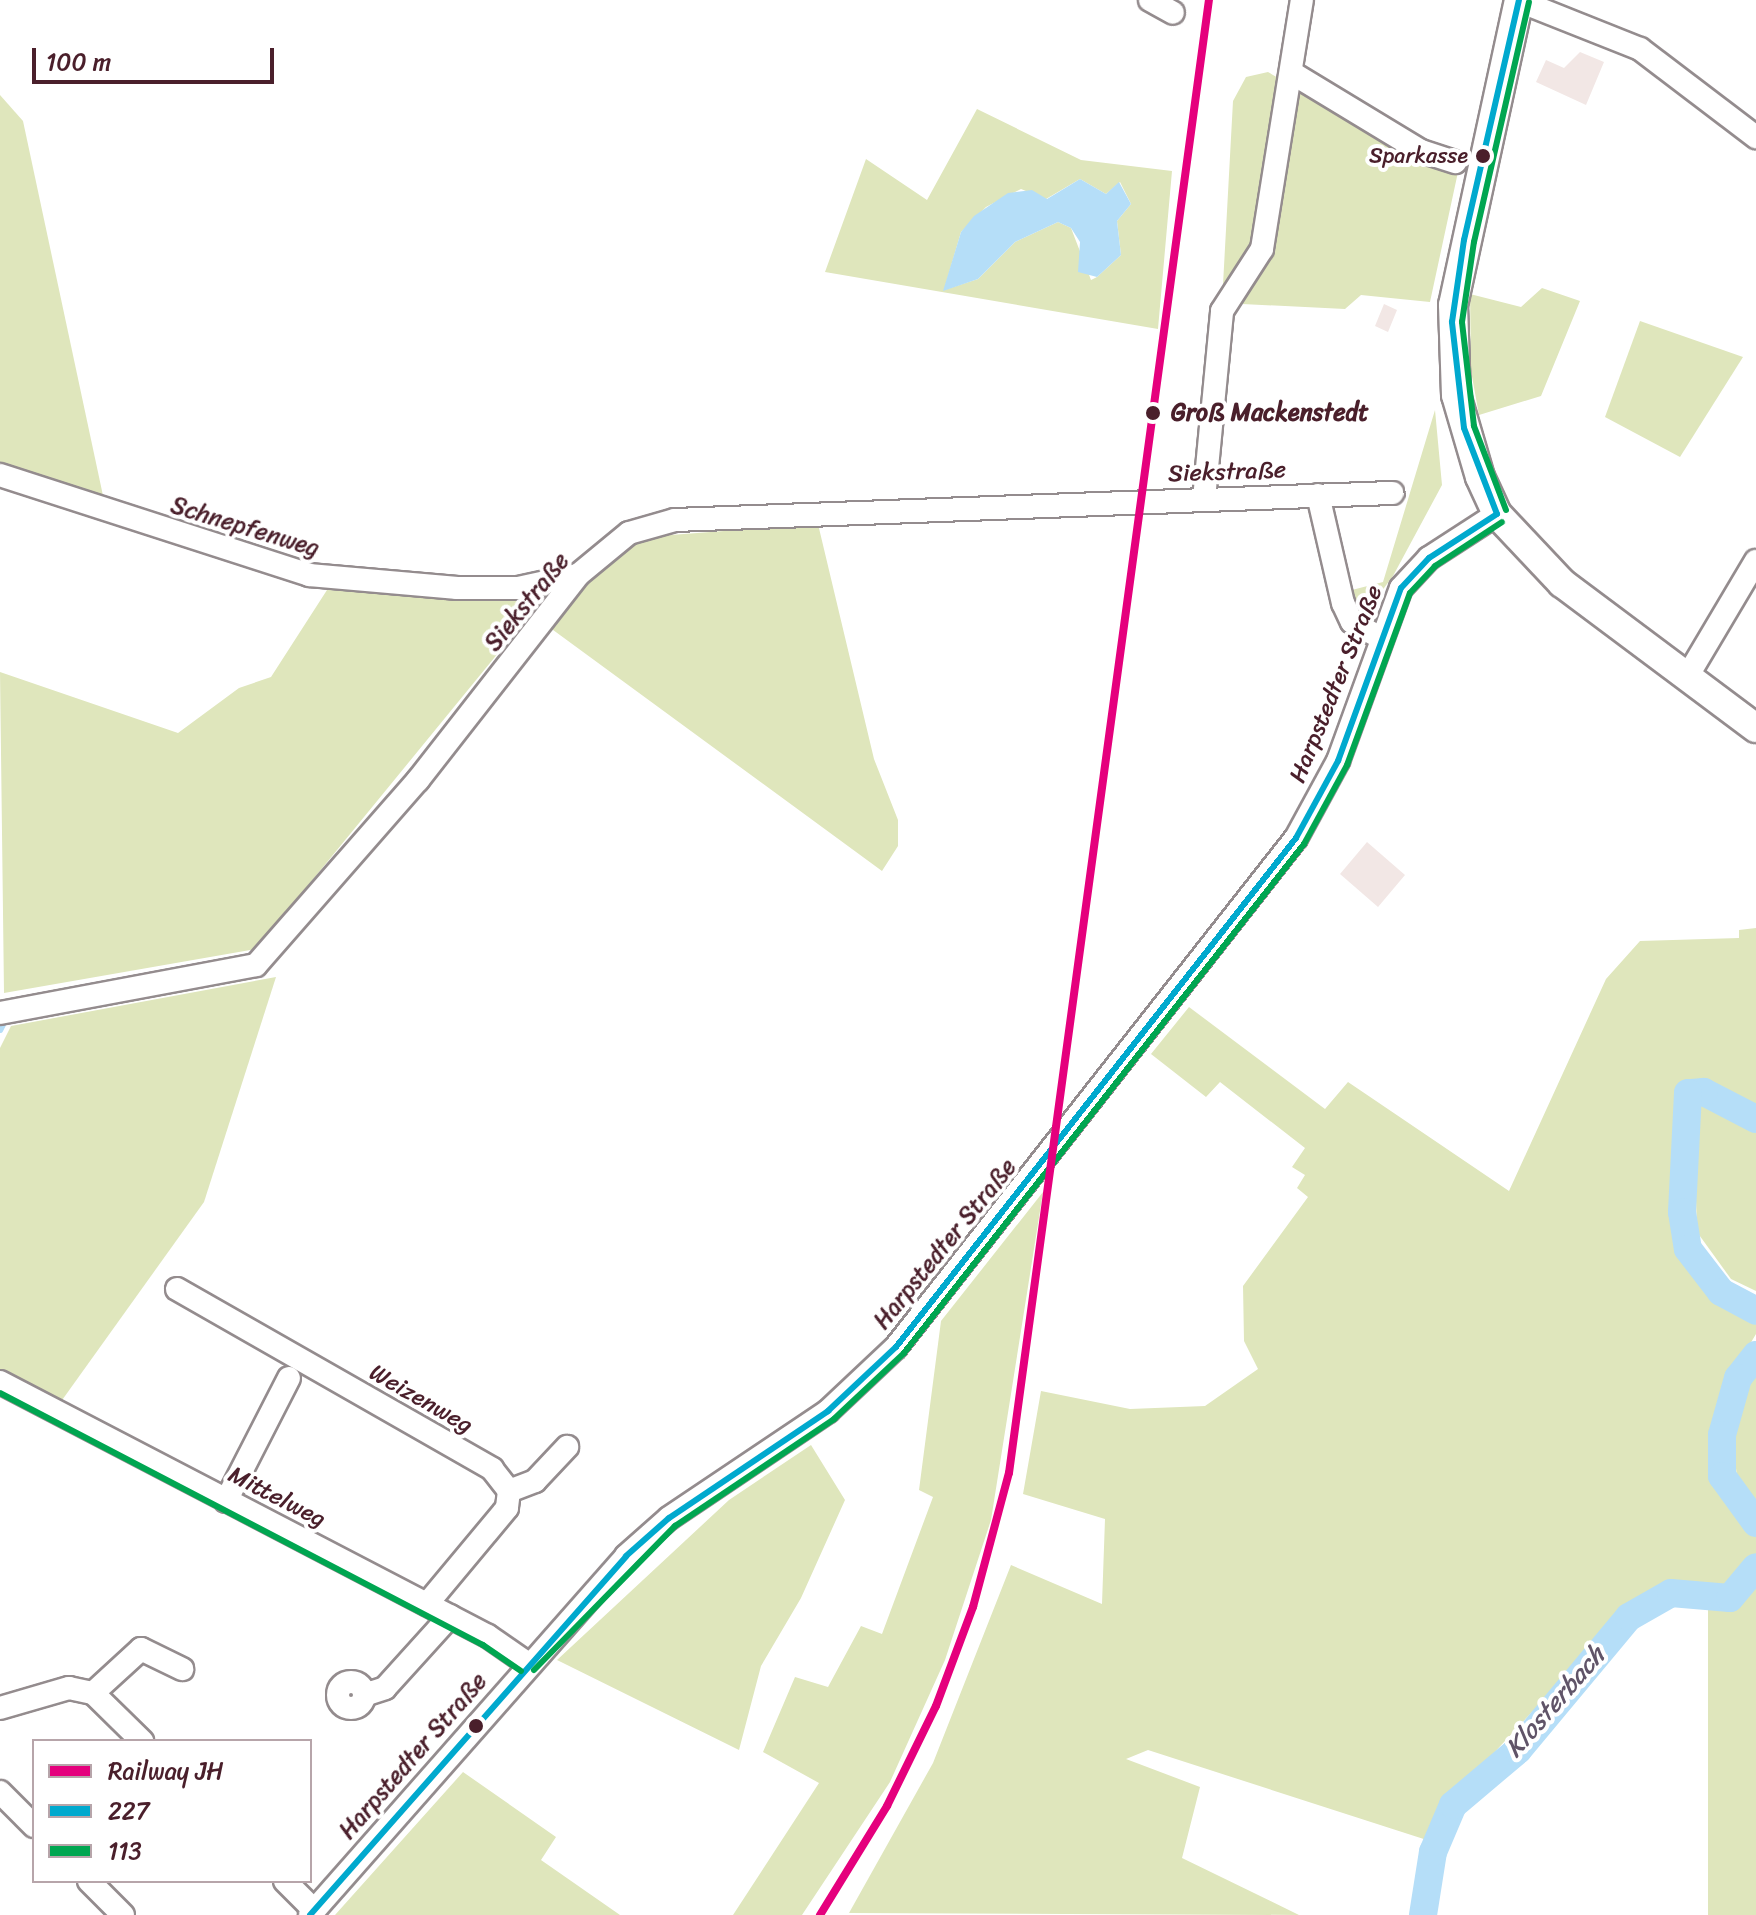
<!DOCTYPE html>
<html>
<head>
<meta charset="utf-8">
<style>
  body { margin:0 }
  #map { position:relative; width:1756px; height:1915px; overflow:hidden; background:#fff; font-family:Sriracha,sans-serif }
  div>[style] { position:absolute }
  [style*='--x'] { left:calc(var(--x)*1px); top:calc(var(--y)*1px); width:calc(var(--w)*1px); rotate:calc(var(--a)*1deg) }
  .green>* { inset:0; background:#dfe6bc }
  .water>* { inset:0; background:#b5def8 }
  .stream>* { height:5px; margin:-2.5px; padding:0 2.5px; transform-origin:2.5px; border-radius:2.5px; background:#b5def8 }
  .river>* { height:28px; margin:-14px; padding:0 14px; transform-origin:14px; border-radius:14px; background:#b5def8 }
  .building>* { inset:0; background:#f2e7e5 }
  .roads { filter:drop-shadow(2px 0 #948c8e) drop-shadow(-2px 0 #948c8e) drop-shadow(0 2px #948c8e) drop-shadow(0 -2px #948c8e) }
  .minor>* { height:22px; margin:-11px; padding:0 11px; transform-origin:11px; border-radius:11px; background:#fff }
  .minor>.ring { margin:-11px; padding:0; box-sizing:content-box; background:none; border:22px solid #fff; border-radius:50% }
  .major>* { height:28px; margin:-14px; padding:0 14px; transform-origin:14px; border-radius:14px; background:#fff }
  .bus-1>* { height:6px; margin:-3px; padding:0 3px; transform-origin:3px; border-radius:3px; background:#00a9ce }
  .bus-2>* { height:6px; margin:-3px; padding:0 3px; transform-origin:3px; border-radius:3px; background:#00a651 }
  .rail-1>* { height:8px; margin:-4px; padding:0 4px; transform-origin:4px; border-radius:4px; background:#e5007d }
  .dots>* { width:22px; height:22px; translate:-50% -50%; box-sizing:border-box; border:4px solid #fff; border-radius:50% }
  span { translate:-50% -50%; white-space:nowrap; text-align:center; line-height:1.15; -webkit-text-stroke:8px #fff; paint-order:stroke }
  .bus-label { font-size:22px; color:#4a1f2b }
  .right { translate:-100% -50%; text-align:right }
  .stop-label { font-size:24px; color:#4a1f2b; font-weight:700 }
  .left { translate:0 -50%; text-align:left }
  .street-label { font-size:24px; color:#4a1f2b }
  .water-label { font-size:26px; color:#605468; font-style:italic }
  .legend { position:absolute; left:32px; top:1739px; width:280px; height:144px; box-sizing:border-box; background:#fff; border:2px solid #b7a5aa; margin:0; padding:10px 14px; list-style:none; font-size:24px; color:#4a1f2b }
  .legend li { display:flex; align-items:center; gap:16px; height:40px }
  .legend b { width:40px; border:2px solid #b7a5aa }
  .scale { position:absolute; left:32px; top:48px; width:242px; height:36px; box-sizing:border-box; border:4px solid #4a1f2b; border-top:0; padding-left:10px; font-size:24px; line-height:28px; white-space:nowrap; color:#4a1f2b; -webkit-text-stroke:6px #fff; paint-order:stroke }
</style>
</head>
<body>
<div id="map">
  <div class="green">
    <i style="clip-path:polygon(1268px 72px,1425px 164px,1458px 172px,1430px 302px,1361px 295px,1345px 309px,1222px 303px,1233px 101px,1246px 77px)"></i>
    <i style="clip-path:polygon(0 95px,23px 121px,105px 505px,0 467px)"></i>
    <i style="clip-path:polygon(evenodd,977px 109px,1081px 160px,1172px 171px,1158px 329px,825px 272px,866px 159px,927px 200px,977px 109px,1080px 179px,1106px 194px,1120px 182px,1131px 204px,1117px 221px,1121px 255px,1097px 277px,1091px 280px,1071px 228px,1058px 222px,1015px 242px,978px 279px,944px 290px,961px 232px,986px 207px,1021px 189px,1046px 199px,1080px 179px)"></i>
    <i style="clip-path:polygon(1542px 288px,1580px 301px,1541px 396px,1479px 415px,1471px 371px,1470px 294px,1521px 307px)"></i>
    <i style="clip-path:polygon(1640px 321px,1743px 357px,1680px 457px,1605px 417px)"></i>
    <i style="clip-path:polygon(1435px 410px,1442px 485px,1393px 576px,1369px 608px,1357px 607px,1348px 591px,1383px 582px)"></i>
    <i style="clip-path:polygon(818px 524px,874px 759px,898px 820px,898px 846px,882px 871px,549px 627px,605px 558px,644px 537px)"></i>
    <i style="clip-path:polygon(327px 590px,523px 596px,535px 608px,256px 949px,4px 993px,0 672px,178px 733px,239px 688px,271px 677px)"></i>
    <i style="clip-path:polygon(1756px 928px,1756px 1105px,1714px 1085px,1691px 1082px,1679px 1096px,1673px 1223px,1723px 1306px,1756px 1316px,1756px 1334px,1735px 1369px,1717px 1472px,1756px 1527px,1756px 1557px,1729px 1592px,1669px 1588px,1626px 1611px,1450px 1800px,1433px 1842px,1148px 1750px,1126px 1759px,1200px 1787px,1182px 1858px,1299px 1915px,849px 1913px,933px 1763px,1011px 1565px,1102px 1604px,1105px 1519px,1023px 1494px,1041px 1391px,1130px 1409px,1205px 1406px,1258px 1369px,1244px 1341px,1243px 1286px,1308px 1197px,1297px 1188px,1305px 1175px,1292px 1167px,1305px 1148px,1220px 1082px,1206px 1097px,1151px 1054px,1189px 1007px,1325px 1109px,1348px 1082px,1509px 1191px,1606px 979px,1640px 941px,1739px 938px,1739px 930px)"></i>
    <i style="clip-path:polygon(276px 977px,204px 1202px,60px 1403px,0 1370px,0 1048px,11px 1026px)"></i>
    <i style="clip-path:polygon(1702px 1105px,1756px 1132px,1756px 1291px,1731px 1279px,1697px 1232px,1693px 1108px)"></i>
    <i style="clip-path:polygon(1043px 1192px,991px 1520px,945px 1660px,890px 1782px,802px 1915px,733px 1915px,819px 1783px,763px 1752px,795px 1677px,828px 1687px,861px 1626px,882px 1634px,933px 1497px,919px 1490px,941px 1321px)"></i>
    <i style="clip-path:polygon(1756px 1373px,1756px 1516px,1737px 1482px,1734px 1439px,1743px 1394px)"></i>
    <i style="clip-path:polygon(811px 1445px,845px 1500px,801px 1598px,761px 1666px,739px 1750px,557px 1660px,729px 1500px)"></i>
    <i style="clip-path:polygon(1756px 1587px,1756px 1915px,1708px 1915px,1708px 1609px,1727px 1610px)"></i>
    <i style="clip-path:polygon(463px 1772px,556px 1837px,541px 1860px,620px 1915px,335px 1915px)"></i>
  </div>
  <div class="water">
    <i style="clip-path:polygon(1080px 179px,1106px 194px,1119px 182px,1131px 204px,1117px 221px,1121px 255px,1097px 277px,1078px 272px,1080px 242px,1071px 228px,1058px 222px,1015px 242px,978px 279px,943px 291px,961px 232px,974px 216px,1008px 193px,1032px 190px,1047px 199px)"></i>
  </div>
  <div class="stream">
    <i style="--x:0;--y:1030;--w:7;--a:-63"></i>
  </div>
  <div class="river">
    <i style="--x:1756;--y:1119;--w:59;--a:-152.6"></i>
    <i style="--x:1704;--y:1092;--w:16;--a:176"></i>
    <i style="--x:1688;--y:1093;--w:119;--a:92.9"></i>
    <i style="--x:1682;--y:1212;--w:37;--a:81"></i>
    <i style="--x:1688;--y:1249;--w:54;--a:52.5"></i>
    <i style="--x:1721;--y:1292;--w:40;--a:28"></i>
    <i style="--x:1756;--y:1355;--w:29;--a:128"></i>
    <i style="--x:1738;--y:1378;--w:59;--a:105.7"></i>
    <i style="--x:1722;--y:1435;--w:41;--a:90"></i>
    <i style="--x:1722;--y:1476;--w:58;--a:54.1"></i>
    <i style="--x:1423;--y:1915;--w:64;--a:-81"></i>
    <i style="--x:1433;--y:1852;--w:51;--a:-66.9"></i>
    <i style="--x:1453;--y:1805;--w:85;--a:-40.2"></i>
    <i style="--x:1518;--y:1750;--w:173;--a:-50.2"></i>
    <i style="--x:1629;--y:1617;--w:48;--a:-29.7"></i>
    <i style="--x:1671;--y:1593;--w:59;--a:4.8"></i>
    <i style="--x:1730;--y:1598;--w:40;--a:-50"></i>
  </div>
  <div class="building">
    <i style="clip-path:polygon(1580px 52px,1604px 62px,1586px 105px,1536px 82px,1546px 60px,1564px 68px)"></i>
    <i style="clip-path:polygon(1384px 304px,1397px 310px,1388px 332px,1375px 326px)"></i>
    <i style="clip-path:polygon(1367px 842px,1405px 875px,1378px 907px,1340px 874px)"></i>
  </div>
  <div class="roads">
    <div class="minor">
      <i style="--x:1150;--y:0;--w:26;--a:29"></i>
      <i style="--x:1517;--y:0;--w:132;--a:21.7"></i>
      <i style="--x:1640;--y:49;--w:146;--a:37.2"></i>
      <i style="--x:1292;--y:73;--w:151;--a:31.2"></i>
      <i style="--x:1421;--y:151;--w:36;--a:18"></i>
      <i style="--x:0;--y:475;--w:325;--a:17.9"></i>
      <i style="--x:309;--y:575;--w:149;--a:5"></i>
      <i style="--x:457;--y:588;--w:61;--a:0"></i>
      <i style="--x:518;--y:588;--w:61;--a:-12.2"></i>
      <i style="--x:1318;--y:495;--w:111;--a:77"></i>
      <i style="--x:1343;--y:603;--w:21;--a:65"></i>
      <i style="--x:1352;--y:622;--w:33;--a:29"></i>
      <i style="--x:1204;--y:499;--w:189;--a:-84.5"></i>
      <i style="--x:1222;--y:311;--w:74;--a:-57.2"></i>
      <i style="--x:1262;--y:249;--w:252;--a:-80.9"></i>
      <i style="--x:1687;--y:677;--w:135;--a:-59.3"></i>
      <i style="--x:0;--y:1013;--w:260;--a:-10.6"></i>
      <i style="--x:256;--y:965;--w:246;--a:-48.8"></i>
      <i style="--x:418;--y:780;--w:260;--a:-52"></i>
      <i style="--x:578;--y:575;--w:66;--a:-39.5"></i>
      <i style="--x:629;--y:533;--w:48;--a:-15.8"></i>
      <i style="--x:675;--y:520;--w:718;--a:-2.16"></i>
      <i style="--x:177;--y:1289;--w:363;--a:29.7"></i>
      <i style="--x:492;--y:1469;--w:28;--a:52"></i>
      <i style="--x:509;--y:1491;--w:17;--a:97"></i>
      <i style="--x:507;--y:1508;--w:125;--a:129.8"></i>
      <i style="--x:0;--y:1382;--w:550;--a:27.5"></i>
      <i style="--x:488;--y:1636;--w:47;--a:34.7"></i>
      <i style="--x:509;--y:1491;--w:28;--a:-21"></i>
      <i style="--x:535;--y:1481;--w:47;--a:-46.7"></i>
      <i style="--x:226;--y:1501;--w:138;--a:-62.9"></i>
      <i class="ring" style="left:338px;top:1682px;width:4px;height:4px"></i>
      <i style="--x:93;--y:1693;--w:65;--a:-42.5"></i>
      <i style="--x:141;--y:1649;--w:46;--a:26"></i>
      <i style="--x:364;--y:1695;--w:22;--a:-18"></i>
      <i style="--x:385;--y:1688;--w:97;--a:-47.9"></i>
      <i style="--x:0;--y:1708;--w:72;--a:-16.2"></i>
      <i style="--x:69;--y:1688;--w:25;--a:12"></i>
      <i style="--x:93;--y:1693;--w:69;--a:44.4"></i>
      <i style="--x:0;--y:1792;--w:48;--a:45"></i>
      <i style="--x:89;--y:1881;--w:48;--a:45"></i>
      <i style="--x:285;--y:1881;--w:41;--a:45"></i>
      <i style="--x:310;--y:1915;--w:478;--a:-48.6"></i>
      <i style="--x:626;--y:1556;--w:57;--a:-41.5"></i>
      <i style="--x:669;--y:1518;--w:192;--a:-33.9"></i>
      <i style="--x:828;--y:1411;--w:93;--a:-43.3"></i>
      <i style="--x:896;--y:1347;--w:647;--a:-51.84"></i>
      <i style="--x:1296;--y:838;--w:88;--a:-61.4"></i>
      <i style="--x:1338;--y:761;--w:184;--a:-70"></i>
      <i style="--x:1401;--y:588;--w:41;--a:-47"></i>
      <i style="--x:1429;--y:558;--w:81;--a:-32.9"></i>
    </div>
    <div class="major">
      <i style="--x:1519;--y:0;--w:312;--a:102.2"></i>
      <i style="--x:1453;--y:305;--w:90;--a:88.1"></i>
      <i style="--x:1456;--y:395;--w:85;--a:73.7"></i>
      <i style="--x:1480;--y:477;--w:41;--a:65.3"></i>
      <i style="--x:1497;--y:514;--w:95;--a:46.7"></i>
      <i style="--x:1562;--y:583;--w:242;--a:36.8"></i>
    </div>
  </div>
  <div class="bus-1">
    <i style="--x:1497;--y:514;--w:92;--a:-111"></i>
    <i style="--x:1464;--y:428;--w:107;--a:-96.5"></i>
    <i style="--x:1452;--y:322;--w:83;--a:-81.7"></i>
    <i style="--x:1464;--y:240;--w:246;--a:-77.1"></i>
    <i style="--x:310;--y:1915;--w:478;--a:-48.6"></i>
    <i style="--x:626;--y:1556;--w:57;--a:-41.5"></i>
    <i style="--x:669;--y:1518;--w:192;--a:-33.9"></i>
    <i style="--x:828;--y:1411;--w:93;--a:-43.3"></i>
    <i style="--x:896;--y:1347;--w:647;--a:-51.84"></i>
    <i style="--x:1296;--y:838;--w:88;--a:-61.4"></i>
    <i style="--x:1338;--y:761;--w:184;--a:-70"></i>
    <i style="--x:1401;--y:588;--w:41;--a:-47"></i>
    <i style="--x:1429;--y:558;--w:81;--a:-32.9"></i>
  </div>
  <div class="bus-2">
    <i style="--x:1506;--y:510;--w:90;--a:-110.9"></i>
    <i style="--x:1474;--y:426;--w:105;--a:-96.6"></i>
    <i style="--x:1462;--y:322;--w:81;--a:-81.5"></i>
    <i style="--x:1474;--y:242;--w:246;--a:-77.1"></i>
    <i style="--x:0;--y:1393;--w:545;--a:27.55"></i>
    <i style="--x:483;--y:1645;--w:46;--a:34.4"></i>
    <i style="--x:534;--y:1670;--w:202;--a:-45.6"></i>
    <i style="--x:675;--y:1526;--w:192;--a:-33.9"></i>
    <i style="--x:834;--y:1419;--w:96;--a:-43.3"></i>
    <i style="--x:904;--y:1353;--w:647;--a:-51.84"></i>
    <i style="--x:1304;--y:844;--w:90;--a:-61.4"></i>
    <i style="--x:1347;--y:765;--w:183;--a:-69.9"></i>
    <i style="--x:1410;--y:593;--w:37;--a:-47"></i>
    <i style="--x:1435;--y:566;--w:80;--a:-33.3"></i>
  </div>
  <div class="rail-1">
    <i style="--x:820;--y:1915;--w:128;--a:-58.4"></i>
    <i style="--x:887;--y:1806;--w:111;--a:-63.9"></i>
    <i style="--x:936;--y:1706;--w:106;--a:-69.5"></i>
    <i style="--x:973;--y:1607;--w:139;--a:-75"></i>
    <i style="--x:1009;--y:1473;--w:1487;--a:-82.27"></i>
  </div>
  <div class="dots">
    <i style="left:1483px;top:156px;background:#4a1f2b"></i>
    <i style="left:1153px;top:413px;background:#4a1f2b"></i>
    <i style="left:476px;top:1726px;background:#4a1f2b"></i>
  </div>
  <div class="bus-label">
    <span class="right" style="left:1468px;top:156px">Sparkasse</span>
  </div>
  <div class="stop-label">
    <span class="left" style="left:1171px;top:413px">Groß Mackenstedt</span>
  </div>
  <div class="street-label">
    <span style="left:1227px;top:472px;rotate:-2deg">Siekstraße</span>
    <span style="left:245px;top:527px;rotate:17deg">Schnepfenweg</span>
    <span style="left:527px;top:602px;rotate:-51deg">Siekstraße</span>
    <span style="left:1336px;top:684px;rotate:-68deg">Harpstedter Straße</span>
    <span style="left:945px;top:1244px;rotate:-51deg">Harpstedter Straße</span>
    <span style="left:421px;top:1399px;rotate:30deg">Weizenweg</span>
    <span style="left:277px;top:1497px;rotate:27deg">Mittelweg</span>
    <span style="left:413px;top:1756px;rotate:-49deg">Harpstedter Straße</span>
  </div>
  <div class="water-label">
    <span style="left:1555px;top:1702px;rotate:-49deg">Klosterbach</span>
  </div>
  <ul class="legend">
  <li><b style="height:10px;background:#e5007d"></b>Railway JH</li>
  <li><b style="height:10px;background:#00a9ce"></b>227</li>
  <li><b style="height:10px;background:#00a651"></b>113</li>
  </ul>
  <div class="scale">100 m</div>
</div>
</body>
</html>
